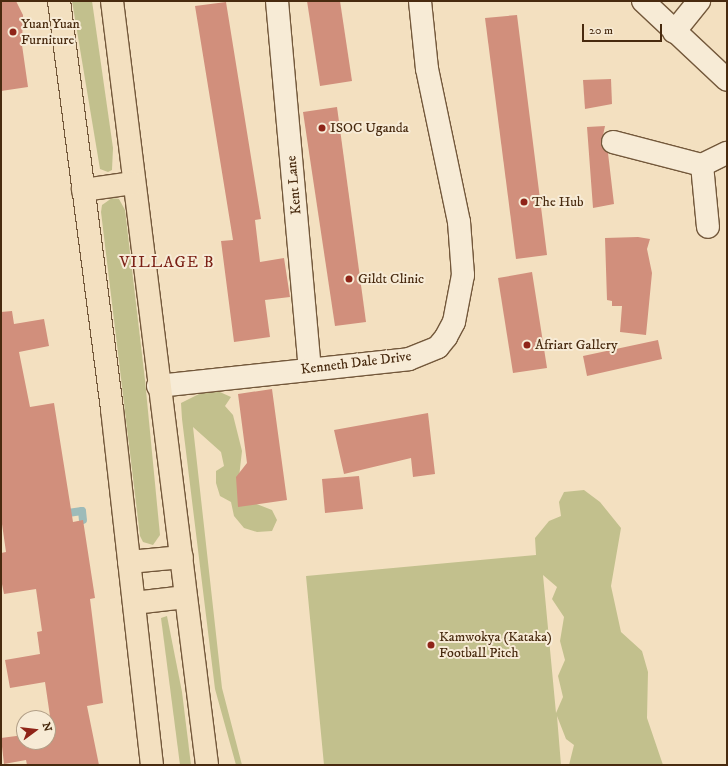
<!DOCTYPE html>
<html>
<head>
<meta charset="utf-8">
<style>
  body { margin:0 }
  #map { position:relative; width:728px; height:766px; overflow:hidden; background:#f3e0c0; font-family:"IM FELL DW Pica",serif }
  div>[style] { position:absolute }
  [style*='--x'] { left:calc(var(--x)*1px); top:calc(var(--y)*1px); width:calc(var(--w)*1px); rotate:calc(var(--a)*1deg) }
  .green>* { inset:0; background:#c2c08d }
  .stream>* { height:8px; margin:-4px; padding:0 4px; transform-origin:4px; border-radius:4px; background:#9dbbb9 }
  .building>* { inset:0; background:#d18f7c }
  .roads { filter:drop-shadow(1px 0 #73583b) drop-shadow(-1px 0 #73583b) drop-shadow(0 1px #73583b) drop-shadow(0 -1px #73583b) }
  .minor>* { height:22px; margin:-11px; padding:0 11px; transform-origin:11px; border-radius:11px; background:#f7ebd6 }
  .major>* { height:22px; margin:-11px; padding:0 11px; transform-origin:11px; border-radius:11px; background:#f3e0c0 }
  .dots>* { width:11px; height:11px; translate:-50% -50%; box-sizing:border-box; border:2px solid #f7ebd6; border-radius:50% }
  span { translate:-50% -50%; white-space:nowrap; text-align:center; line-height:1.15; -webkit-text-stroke:4px #f7ebd6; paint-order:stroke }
  .poi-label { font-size:14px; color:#482a0f }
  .left { translate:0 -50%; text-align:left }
  .street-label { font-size:14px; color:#482a0f }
  .quarter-label { font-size:16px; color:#7a1f14; letter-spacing:1px }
  .frame { position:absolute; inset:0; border:2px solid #482a0f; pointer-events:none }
  .north { position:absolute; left:16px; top:710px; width:40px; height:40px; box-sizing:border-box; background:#f7ebd6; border:1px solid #b19e86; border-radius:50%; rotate:75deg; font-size:11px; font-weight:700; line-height:16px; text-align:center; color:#482a0f }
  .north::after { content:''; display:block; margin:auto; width:14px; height:18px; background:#8f2418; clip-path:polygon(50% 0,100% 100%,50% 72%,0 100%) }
  .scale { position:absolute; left:582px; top:24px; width:80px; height:18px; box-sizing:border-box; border:2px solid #482a0f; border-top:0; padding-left:5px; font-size:12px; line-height:14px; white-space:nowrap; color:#482a0f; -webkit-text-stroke:3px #f7ebd6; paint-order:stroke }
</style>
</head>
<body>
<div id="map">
  <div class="green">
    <i style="clip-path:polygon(72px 1px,92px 1px,113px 148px,112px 170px,108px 172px,100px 169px)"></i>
    <i style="clip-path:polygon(112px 198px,119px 199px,125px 210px,145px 380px,160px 535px,153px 545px,143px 542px,140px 536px,101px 212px,102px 205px)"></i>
    <i style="clip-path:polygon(211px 388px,231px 397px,225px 406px,233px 415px,242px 451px,238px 486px,249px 501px,272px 510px,277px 520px,272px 531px,257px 532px,244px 528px,234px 516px,231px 502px,220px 496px,216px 483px,216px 471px,224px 466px,221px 452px,193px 427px,222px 688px,242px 765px,236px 765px,215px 689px,182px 419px,181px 403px)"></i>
    <i style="clip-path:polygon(evenodd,584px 490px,600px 502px,621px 528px,611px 586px,621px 632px,642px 651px,648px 672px,647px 718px,663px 765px,569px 765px,574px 745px,566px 739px,557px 716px,561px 765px,324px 765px,306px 576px,536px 555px,535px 538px,549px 521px,561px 516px,559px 502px,564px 492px,584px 490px,543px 575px,557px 587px,552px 599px,564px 617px,560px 641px,565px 660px,558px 676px,563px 697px,556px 713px,543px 575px)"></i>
    <i style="clip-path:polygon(167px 616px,182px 692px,191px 765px,180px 765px,161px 618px)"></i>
  </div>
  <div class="stream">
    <i style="--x:61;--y:514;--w:21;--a:-8"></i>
    <i style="--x:82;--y:511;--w:9;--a:84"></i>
  </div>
  <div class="building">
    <i style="clip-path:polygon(1px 1px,16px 1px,23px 15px,22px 45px,28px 87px,1px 91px)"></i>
    <i style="clip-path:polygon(307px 1px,340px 1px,352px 81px,320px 86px)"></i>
    <i style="clip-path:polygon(226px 2px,261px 219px,255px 220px,260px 262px,284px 258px,290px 297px,265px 300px,270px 337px,234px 342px,221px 241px,233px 240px,195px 6px)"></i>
    <i style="clip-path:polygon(517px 15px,547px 255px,516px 259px,485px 18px)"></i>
    <i style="clip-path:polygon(611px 79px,612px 104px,585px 109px,583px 80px)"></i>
    <i style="clip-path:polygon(337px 107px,366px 322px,335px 326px,303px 112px)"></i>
    <i style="clip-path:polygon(605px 126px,601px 145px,608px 153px,614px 204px,593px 208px,587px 127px)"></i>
    <i style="clip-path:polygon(638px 237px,650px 239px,647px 249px,652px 273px,646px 335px,620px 332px,622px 306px,612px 306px,612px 301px,607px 300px,605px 238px)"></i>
    <i style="clip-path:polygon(532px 272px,547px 368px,513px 373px,498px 278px)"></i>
    <i style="clip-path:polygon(12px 311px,14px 324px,44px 319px,49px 346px,19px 352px,30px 407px,54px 403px,73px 522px,83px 520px,95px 598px,90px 599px,103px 703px,87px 706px,99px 765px,27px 765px,26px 760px,4px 764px,1px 738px,24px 735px,24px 742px,48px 742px,48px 731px,52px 730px,45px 682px,10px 688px,5px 660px,40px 654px,37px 632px,42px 631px,36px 589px,4px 594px,1px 579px,1px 553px,6px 552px,1px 517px,1px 312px)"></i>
    <i style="clip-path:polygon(658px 340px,662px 359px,587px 376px,583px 356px)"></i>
    <i style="clip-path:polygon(272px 389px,287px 500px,238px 507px,236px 477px,247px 463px,238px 394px)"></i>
    <i style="clip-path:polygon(428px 413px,435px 474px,413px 477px,411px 458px,344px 474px,334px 430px)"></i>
    <i style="clip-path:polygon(359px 476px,363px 509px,325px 513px,322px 479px)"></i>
  </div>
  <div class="roads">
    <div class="minor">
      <i style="--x:277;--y:1;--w:368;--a:84.9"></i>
      <i style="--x:643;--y:1;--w:115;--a:43.2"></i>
      <i style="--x:674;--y:32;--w:40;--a:-51"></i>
      <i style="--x:613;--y:142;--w:92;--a:14.5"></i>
      <i style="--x:702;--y:165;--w:28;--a:-26"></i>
      <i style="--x:702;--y:165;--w:62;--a:84.5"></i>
      <i style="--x:158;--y:386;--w:252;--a:-6.1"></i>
      <i style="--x:409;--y:359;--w:31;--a:-22"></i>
      <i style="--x:438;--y:347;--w:13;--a:-51"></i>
      <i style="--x:446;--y:337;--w:17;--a:-62"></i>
      <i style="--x:454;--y:322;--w:48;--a:-79.2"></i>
      <i style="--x:463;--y:275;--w:53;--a:-94.3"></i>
      <i style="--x:459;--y:222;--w:156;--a:-101.8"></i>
      <i style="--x:427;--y:69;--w:68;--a:-95.9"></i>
    </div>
    <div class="major">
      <i style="--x:59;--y:1;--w:411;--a:82.6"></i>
      <i style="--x:112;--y:409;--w:358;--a:83.6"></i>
      <i style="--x:112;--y:1;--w:770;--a:82.91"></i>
      <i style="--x:83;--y:190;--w:50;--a:-8"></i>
      <i style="--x:129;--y:562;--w:53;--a:-5.4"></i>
      <i style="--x:134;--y:603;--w:52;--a:-6.6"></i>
    </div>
  </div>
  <div class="dots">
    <i style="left:13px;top:32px;background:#8f2418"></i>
    <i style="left:322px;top:128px;background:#8f2418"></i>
    <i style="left:524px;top:202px;background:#8f2418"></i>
    <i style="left:349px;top:279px;background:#8f2418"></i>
    <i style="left:527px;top:345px;background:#8f2418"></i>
    <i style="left:431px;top:645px;background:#8f2418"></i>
  </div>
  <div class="poi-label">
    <span class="left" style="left:21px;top:32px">Yuan Yuan<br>Furniture</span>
    <span class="left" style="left:330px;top:128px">ISOC Uganda</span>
    <span class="left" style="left:532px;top:202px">The Hub</span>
    <span class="left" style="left:358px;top:279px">Gildt Clinic</span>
    <span class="left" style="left:535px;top:345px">Afriart Gallery</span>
    <span class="left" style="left:439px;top:645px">Kamwokya (Kataka)<br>Football Pitch</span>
  </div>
  <div class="street-label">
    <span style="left:294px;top:185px;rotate:-95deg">Kent Lane</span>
    <span style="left:356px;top:363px;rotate:-7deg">Kenneth Dale Drive</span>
  </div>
  <div class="quarter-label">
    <span style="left:167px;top:262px">VILLAGE B</span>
  </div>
  <div class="frame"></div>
  <div class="north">N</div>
  <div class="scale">20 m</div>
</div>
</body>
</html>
